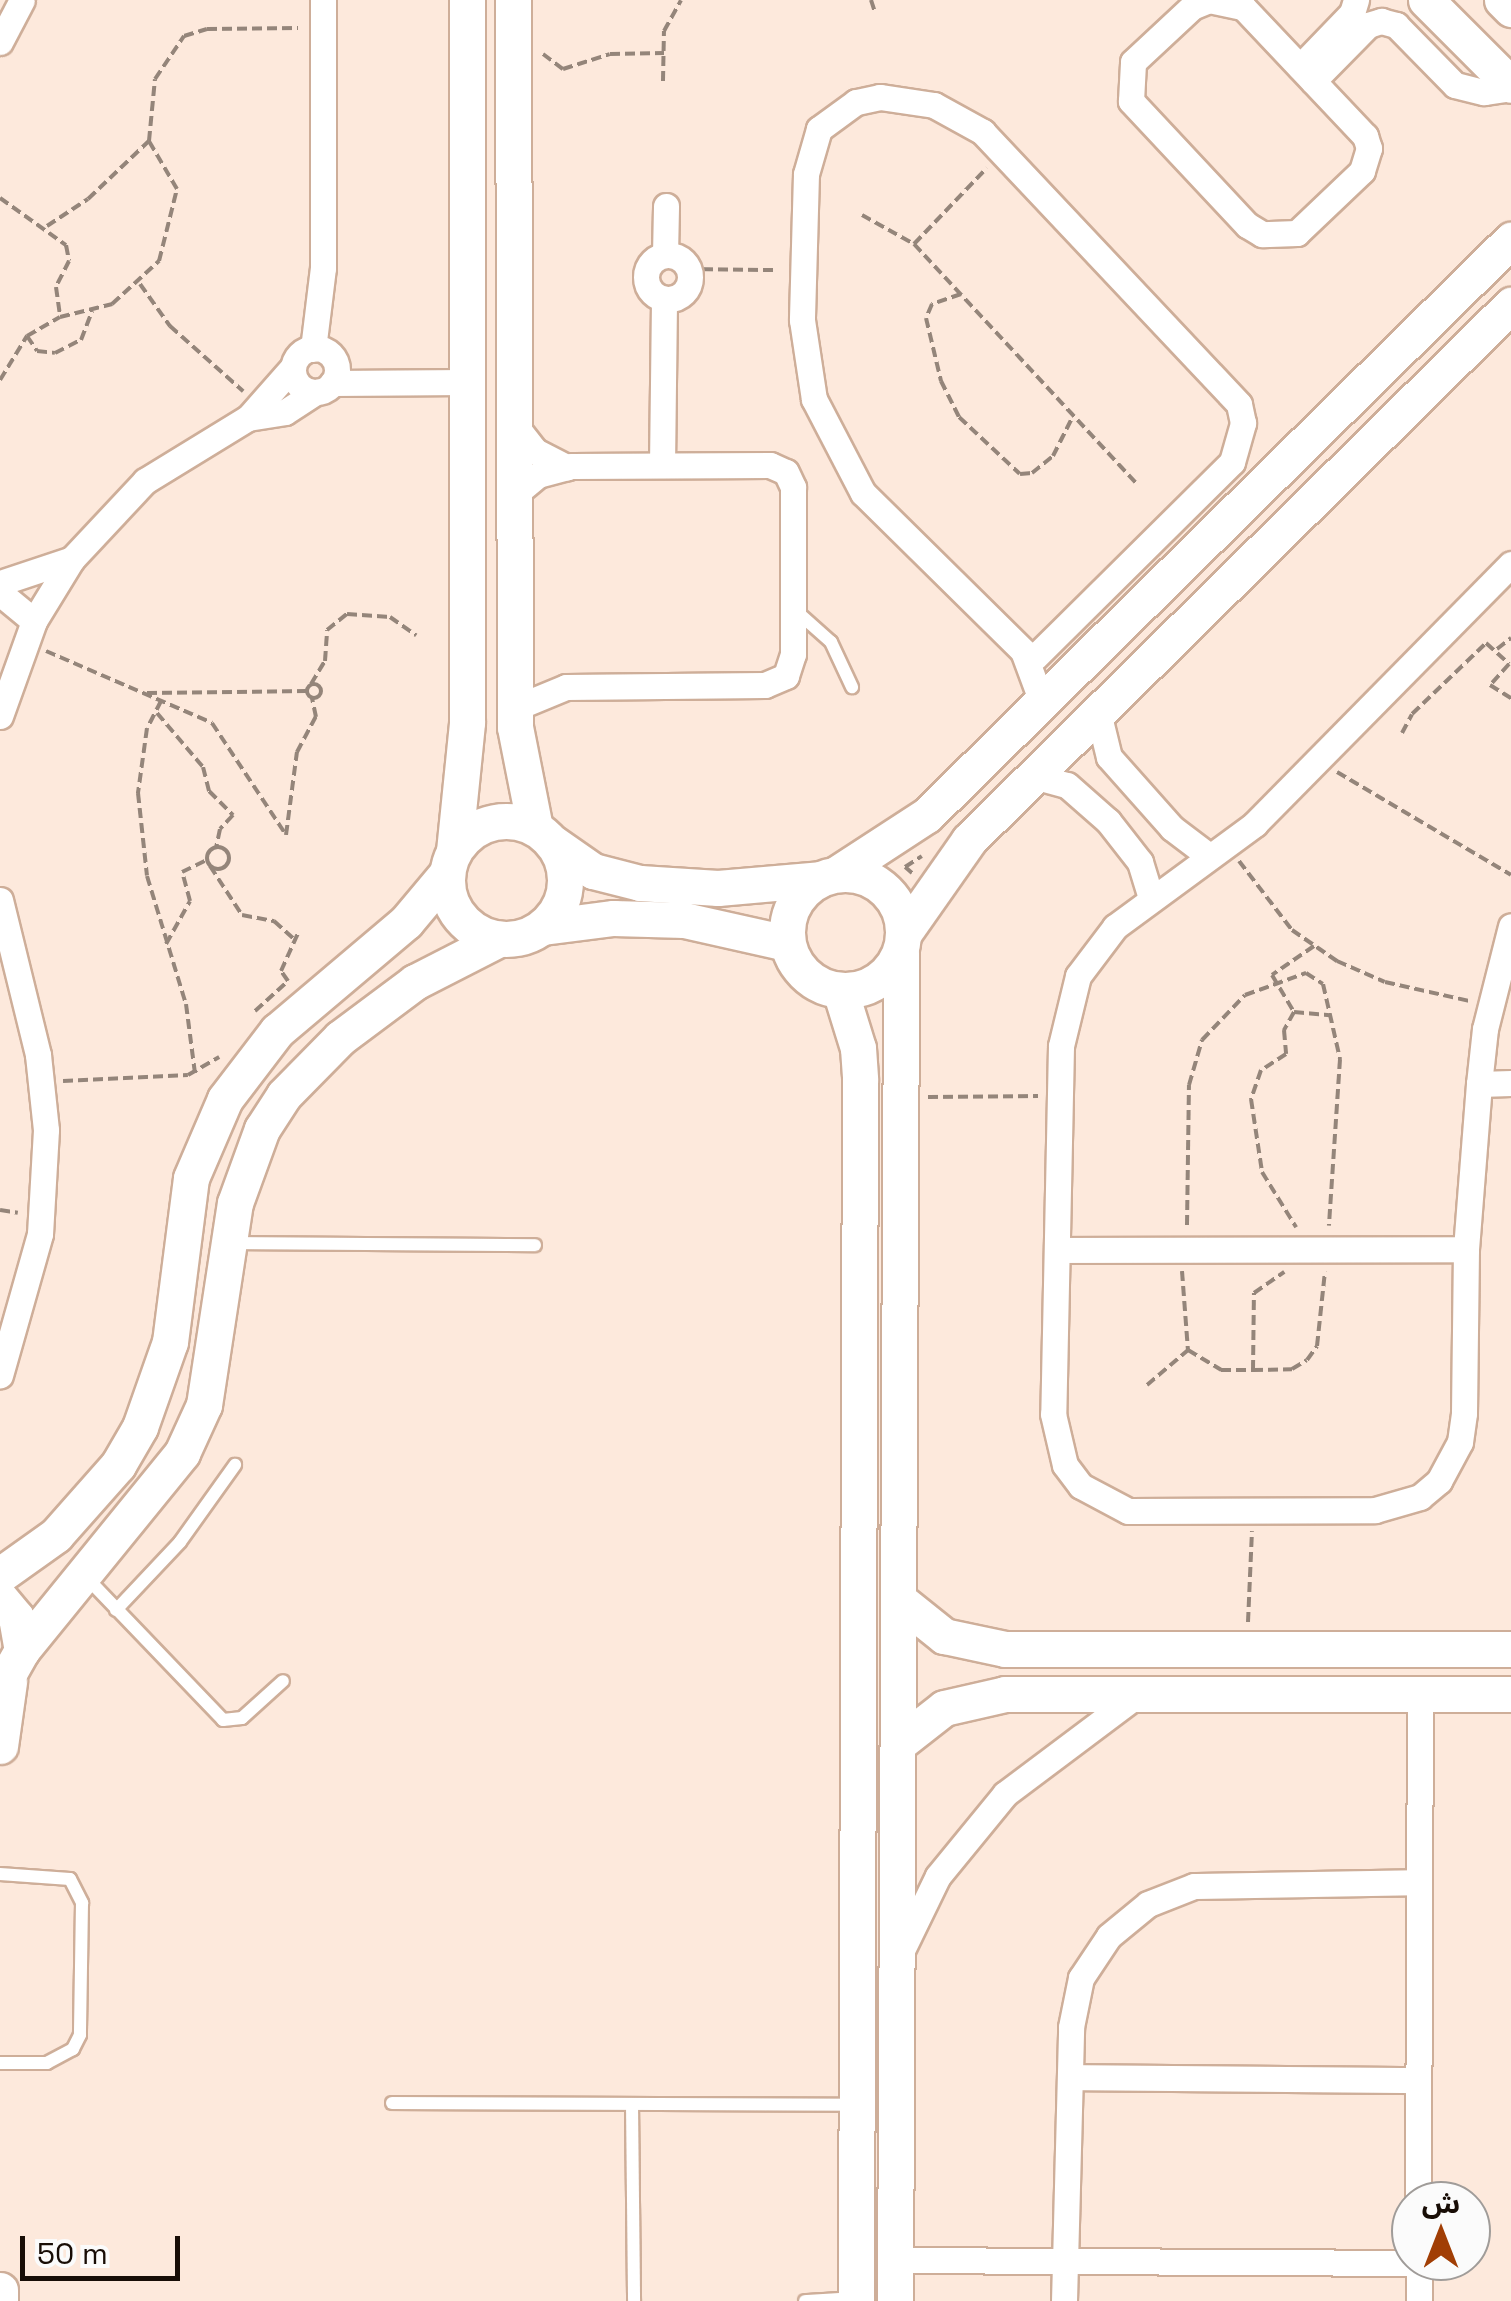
<!DOCTYPE html>
<html>
<head>
<meta charset="utf-8">
<style>
  body { margin:0 }
  #map { position:relative; width:1511px; height:2301px; overflow:hidden; background:#fde9dc; font-family:"Space Grotesk","Noto Sans Arabic",sans-serif }
  div>[style] { position:absolute }
  [style*='--x'] { left:calc(var(--x)*1px); top:calc(var(--y)*1px); width:calc(var(--w)*1px); rotate:calc(var(--a)*1deg) }
  .path>* { height:4px; margin-top:-2px; transform-origin:0; background:repeating-linear-gradient(90deg,#94857a 0 10px,transparent 0 15px) }
  .path>.ring { margin:-2px; padding:0; box-sizing:content-box; background:none; border:4px solid #94857a; border-radius:50% }
  .roads { filter:drop-shadow(2px 0 #ceae99) drop-shadow(-2px 0 #ceae99) drop-shadow(0 2px #ceae99) drop-shadow(0 -2px #ceae99) }
  .lane>* { height:12px; margin:-6px; padding:0 6px; transform-origin:6px; border-radius:6px; background:#fff }
  .street>* { height:25px; margin:-12.5px; padding:0 12.5px; transform-origin:12.5px; border-radius:12.5px; background:#fff }
  .street>.ring { margin:-12.5px; padding:0; box-sizing:content-box; background:none; border:25px solid #fff; border-radius:50% }
  .secondary>* { height:35px; margin:-17.5px; padding:0 17.5px; transform-origin:17.5px; border-radius:17.5px; background:#fff }
  .secondary>.ring { margin:-17.5px; padding:0; box-sizing:content-box; background:none; border:35px solid #fff; border-radius:50% }
  span { translate:-50% -50%; white-space:nowrap; text-align:center; line-height:1.15; -webkit-text-stroke:8px #fbfbfb; paint-order:stroke }
  .north { position:absolute; left:1391px; top:2181px; width:100px; height:100px; box-sizing:border-box; background:#fbfbfb; border:2px solid #a09c99; border-radius:50%; rotate:0deg; font-size:28px; font-weight:700; line-height:40px; text-align:center; color:#180d06 }
  .north::after { content:''; display:block; margin:auto; width:35px; height:45px; background:#a13e05; clip-path:polygon(50% 0,100% 100%,50% 72%,0 100%) }
  .scale { position:absolute; left:20px; top:2236px; width:160px; height:45px; box-sizing:border-box; border:5px solid #180d06; border-top:0; padding-left:12px; font-size:30px; line-height:35px; white-space:nowrap; color:#180d06; -webkit-text-stroke:8px #fbfbfb; paint-order:stroke }
</style>
</head>
<body>
<div id="map">
  <div class="path">
    <i style="--x:871;--y:0;--w:13;--a:72"></i>
    <i style="--x:543;--y:54;--w:25;--a:37"></i>
    <i style="--x:563;--y:69;--w:49;--a:-17.7"></i>
    <i style="--x:610;--y:54;--w:54;--a:-1.1"></i>
    <i style="--x:663;--y:81;--w:50;--a:-88.9"></i>
    <i style="--x:664;--y:31;--w:35;--a:-61"></i>
    <i style="--x:0;--y:198;--w:81;--a:35.5"></i>
    <i style="--x:66;--y:245;--w:16;--a:79"></i>
    <i style="--x:69;--y:261;--w:29;--a:117"></i>
    <i style="--x:56;--y:287;--w:30;--a:82"></i>
    <i style="--x:862;--y:215;--w:60;--a:29.1"></i>
    <i style="--x:914;--y:244;--w:326;--a:47.1"></i>
    <i style="--x:47;--y:226;--w:49;--a:-33.4"></i>
    <i style="--x:88;--y:199;--w:84;--a:-43.6"></i>
    <i style="--x:149;--y:141;--w:62;--a:-84.5"></i>
    <i style="--x:155;--y:79;--w:52;--a:-56"></i>
    <i style="--x:184;--y:36;--w:24;--a:-17"></i>
    <i style="--x:207;--y:29;--w:91;--a:-0.6"></i>
    <i style="--x:914;--y:244;--w:105;--a:-46.2"></i>
    <i style="--x:688;--y:269;--w:85;--a:0.7"></i>
    <i style="--x:140;--y:284;--w:52;--a:54.5"></i>
    <i style="--x:170;--y:326;--w:98;--a:41.7"></i>
    <i style="--x:961;--y:294;--w:31;--a:161"></i>
    <i style="--x:932;--y:304;--w:15;--a:113"></i>
    <i style="--x:926;--y:318;--w:65;--a:76.6"></i>
    <i style="--x:941;--y:381;--w:40;--a:63.4"></i>
    <i style="--x:959;--y:417;--w:83;--a:43.1"></i>
    <i style="--x:1020;--y:474;--w:12;--a:-5"></i>
    <i style="--x:1032;--y:473;--w:27;--a:-39"></i>
    <i style="--x:1053;--y:456;--w:45;--a:-63.4"></i>
    <i style="--x:27;--y:336;--w:18;--a:56"></i>
    <i style="--x:37;--y:351;--w:18;--a:6"></i>
    <i style="--x:55;--y:353;--w:29;--a:-27"></i>
    <i style="--x:81;--y:340;--w:31;--a:-69"></i>
    <i style="--x:0;--y:380;--w:52;--a:-58.5"></i>
    <i style="--x:27;--y:336;--w:38;--a:-30"></i>
    <i style="--x:60;--y:317;--w:54;--a:-14"></i>
    <i style="--x:112;--y:304;--w:64;--a:-42.5"></i>
    <i style="--x:159;--y:261;--w:74;--a:-76"></i>
    <i style="--x:177;--y:189;--w:56;--a:-120.3"></i>
    <i style="--x:1497;--y:649;--w:18;--a:-38"></i>
    <i style="--x:46;--y:651;--w:181;--a:23.4"></i>
    <i style="--x:212;--y:723;--w:134;--a:56.5"></i>
    <i class="ring" style="left:307px;top:684px;width:10px;height:10px"></i>
    <i style="--x:311;--y:684;--w:27;--a:-59"></i>
    <i style="--x:325;--y:661;--w:31;--a:-86"></i>
    <i style="--x:327;--y:630;--w:26;--a:-39"></i>
    <i style="--x:347;--y:614;--w:43;--a:4"></i>
    <i style="--x:390;--y:617;--w:32;--a:35"></i>
    <i style="--x:147;--y:693;--w:159;--a:-0.7"></i>
    <i style="--x:161;--y:701;--w:30;--a:117"></i>
    <i style="--x:147;--y:728;--w:66;--a:97.9"></i>
    <i style="--x:138;--y:793;--w:83;--a:83.8"></i>
    <i style="--x:147;--y:876;--w:134;--a:73.1"></i>
    <i style="--x:186;--y:1004;--w:70;--a:82.6"></i>
    <i style="--x:157;--y:713;--w:71;--a:49.6"></i>
    <i style="--x:203;--y:767;--w:25;--a:76"></i>
    <i style="--x:209;--y:791;--w:34;--a:45"></i>
    <i style="--x:233;--y:815;--w:19;--a:133"></i>
    <i style="--x:220;--y:829;--w:19;--a:102"></i>
    <i style="--x:1402;--y:733;--w:21;--a:-62"></i>
    <i style="--x:1412;--y:714;--w:103;--a:-43.8"></i>
    <i style="--x:1486;--y:643;--w:31;--a:42"></i>
    <i style="--x:1509;--y:664;--w:28;--a:132"></i>
    <i style="--x:1490;--y:685;--w:25;--a:32"></i>
    <i style="--x:1337;--y:772;--w:202;--a:30.6"></i>
    <i style="--x:286;--y:835;--w:84;--a:-82.5"></i>
    <i style="--x:297;--y:752;--w:40;--a:-62"></i>
    <i style="--x:316;--y:717;--w:19;--a:-102"></i>
    <i class="ring" style="left:207px;top:847px;width:18px;height:18px"></i>
    <i style="--x:1239;--y:861;--w:87;--a:52.5"></i>
    <i style="--x:1292;--y:930;--w:55;--a:34.6"></i>
    <i style="--x:1337;--y:961;--w:52;--a:23.6"></i>
    <i style="--x:1385;--y:982;--w:86;--a:12.7"></i>
    <i style="--x:210;--y:866;--w:59;--a:56.9"></i>
    <i style="--x:242;--y:915;--w:33;--a:11"></i>
    <i style="--x:274;--y:921;--w:28;--a:42"></i>
    <i style="--x:912;--y:873;--w:9;--a:-139"></i>
    <i style="--x:905;--y:867;--w:20;--a:-33"></i>
    <i style="--x:166;--y:944;--w:49;--a:-60.8"></i>
    <i style="--x:190;--y:901;--w:30;--a:-105"></i>
    <i style="--x:182;--y:872;--w:28;--a:-26"></i>
    <i style="--x:1314;--y:946;--w:51;--a:145.4"></i>
    <i style="--x:1272;--y:975;--w:43;--a:59.3"></i>
    <i style="--x:1294;--y:1012;--w:36;--a:5"></i>
    <i style="--x:255;--y:1011;--w:45;--a:-42.3"></i>
    <i style="--x:288;--y:981;--w:12;--a:-125"></i>
    <i style="--x:281;--y:971;--w:44;--a:-65.8"></i>
    <i style="--x:1294;--y:1012;--w:21;--a:119"></i>
    <i style="--x:1284;--y:1030;--w:24;--a:85"></i>
    <i style="--x:1286;--y:1054;--w:30;--a:147"></i>
    <i style="--x:1261;--y:1070;--w:31;--a:109"></i>
    <i style="--x:1251;--y:1099;--w:74;--a:81.4"></i>
    <i style="--x:1262;--y:1172;--w:65;--a:58.3"></i>
    <i style="--x:63;--y:1081;--w:125;--a:-2.7"></i>
    <i style="--x:188;--y:1075;--w:36;--a:-30"></i>
    <i style="--x:928;--y:1097;--w:110;--a:-0.5"></i>
    <i style="--x:0;--y:1210;--w:18;--a:9"></i>
    <i style="--x:1187;--y:1225;--w:140;--a:-89.2"></i>
    <i style="--x:1189;--y:1085;--w:47;--a:-73.9"></i>
    <i style="--x:1202;--y:1040;--w:62;--a:-46.3"></i>
    <i style="--x:1245;--y:995;--w:65;--a:-19.8"></i>
    <i style="--x:1306;--y:973;--w:20;--a:33"></i>
    <i style="--x:1323;--y:984;--w:77;--a:77.2"></i>
    <i style="--x:1340;--y:1059;--w:167;--a:93.8"></i>
    <i style="--x:1182;--y:1271;--w:79;--a:85.7"></i>
    <i style="--x:1188;--y:1350;--w:39;--a:31"></i>
    <i style="--x:1221;--y:1370;--w:32;--a:0"></i>
    <i style="--x:1253;--y:1370;--w:39;--a:-1"></i>
    <i style="--x:1292;--y:1369;--w:17;--a:-31"></i>
    <i style="--x:1307;--y:1360;--w:17;--a:-54"></i>
    <i style="--x:1317;--y:1346;--w:75;--a:-83.9"></i>
    <i style="--x:1253;--y:1370;--w:77;--a:-89.3"></i>
    <i style="--x:1254;--y:1293;--w:37;--a:-35"></i>
    <i style="--x:1147;--y:1385;--w:54;--a:-40.5"></i>
    <i style="--x:1248;--y:1622;--w:91;--a:-87.5"></i>
  </div>
  <div class="roads">
    <div class="lane">
      <i style="--x:795;--y:610;--w:48;--a:41.6"></i>
      <i style="--x:831;--y:642;--w:50;--a:65"></i>
      <i style="--x:232;--y:1243;--w:303;--a:0.4"></i>
      <i style="--x:86;--y:1577;--w:198;--a:46.2"></i>
      <i style="--x:223;--y:1720;--w:19;--a:-6"></i>
      <i style="--x:242;--y:1718;--w:55;--a:-42.1"></i>
      <i style="--x:116;--y:1610;--w:93;--a:-46.7"></i>
      <i style="--x:180;--y:1542;--w:95;--a:-54.5"></i>
      <i style="--x:0;--y:1874;--w:70;--a:4.1"></i>
      <i style="--x:70;--y:1879;--w:27;--a:63"></i>
      <i style="--x:82;--y:1903;--w:132;--a:90.9"></i>
      <i style="--x:80;--y:2035;--w:16;--a:117"></i>
      <i style="--x:73;--y:2049;--w:30;--a:152"></i>
      <i style="--x:47;--y:2063;--w:47;--a:180"></i>
      <i style="--x:392;--y:2103;--w:462;--a:0.2"></i>
      <i style="--x:632;--y:2104;--w:197;--a:89.4"></i>
      <i style="--x:805;--y:2301;--w:49;--a:-3.5"></i>
    </div>
    <div class="street">
      <i style="--x:1209;--y:0;--w:35;--a:12"></i>
      <i style="--x:1243;--y:7;--w:178;--a:46.6"></i>
      <i style="--x:1365;--y:136;--w:13;--a:72"></i>
      <i style="--x:1369;--y:148;--w:24;--a:107"></i>
      <i style="--x:1362;--y:171;--w:90;--a:136.4"></i>
      <i style="--x:1297;--y:233;--w:35;--a:178"></i>
      <i style="--x:1262;--y:234;--w:17;--a:-149"></i>
      <i style="--x:1247;--y:225;--w:170;--a:-133.1"></i>
      <i style="--x:1131;--y:101;--w:39;--a:-87"></i>
      <i style="--x:1133;--y:62;--w:81;--a:-43"></i>
      <i style="--x:1192;--y:7;--w:18;--a:-22"></i>
      <i style="--x:0;--y:42;--w:47;--a:-62.4"></i>
      <i style="--x:1300;--y:67;--w:75;--a:-46.1"></i>
      <i style="--x:1352;--y:13;--w:14;--a:-73"></i>
      <i style="--x:1313;--y:81;--w:78;--a:-45.5"></i>
      <i style="--x:1368;--y:25;--w:14;--a:-17"></i>
      <i style="--x:1381;--y:21;--w:16;--a:15"></i>
      <i style="--x:1396;--y:25;--w:84;--a:45.5"></i>
      <i style="--x:1455;--y:85;--w:30;--a:14"></i>
      <i style="--x:1484;--y:92;--w:27;--a:-8"></i>
      <i class="ring" style="left:646px;top:255px;width:19px;height:19px"></i>
      <i style="--x:665;--y:255;--w:49;--a:-88.8"></i>
      <i class="ring" style="left:293px;top:348px;width:19px;height:19px"></i>
      <i style="--x:313;--y:349;--w:82;--a:-83"></i>
      <i style="--x:323;--y:268;--w:268;--a:-90"></i>
      <i style="--x:332;--y:383;--w:135;--a:-0.4"></i>
      <i style="--x:248;--y:418;--w:37;--a:-9"></i>
      <i style="--x:285;--y:412;--w:37;--a:-33"></i>
      <i style="--x:514;--y:424;--w:34;--a:52"></i>
      <i style="--x:535;--y:451;--w:36;--a:27"></i>
      <i style="--x:662;--y:465;--w:165;--a:-89.3"></i>
      <i style="--x:514;--y:495;--w:31;--a:-40"></i>
      <i style="--x:538;--y:475;--w:35;--a:-15"></i>
      <i style="--x:572;--y:466;--w:198;--a:-0.3"></i>
      <i style="--x:770;--y:465;--w:17;--a:24"></i>
      <i style="--x:786;--y:472;--w:17;--a:65"></i>
      <i style="--x:793;--y:487;--w:167;--a:90"></i>
      <i style="--x:793;--y:654;--w:23;--a:108"></i>
      <i style="--x:786;--y:676;--w:23;--a:157"></i>
      <i style="--x:765;--y:685;--w:199;--a:179.4"></i>
      <i style="--x:566;--y:687;--w:55;--a:157.6"></i>
      <i style="--x:1511;--y:564;--w:365;--a:134.6"></i>
      <i style="--x:1255;--y:824;--w:174;--a:143.7"></i>
      <i style="--x:1115;--y:927;--w:61;--a:127.1"></i>
      <i style="--x:1078;--y:976;--w:72;--a:103.7"></i>
      <i style="--x:1061;--y:1046;--w:368;--a:91.2"></i>
      <i style="--x:1053;--y:1414;--w:52;--a:76.8"></i>
      <i style="--x:1065;--y:1465;--w:26;--a:53"></i>
      <i style="--x:1081;--y:1486;--w:53;--a:28"></i>
      <i style="--x:1128;--y:1511;--w:247;--a:-0.2"></i>
      <i style="--x:1375;--y:1510;--w:47;--a:-16.1"></i>
      <i style="--x:1420;--y:1497;--w:25;--a:-40"></i>
      <i style="--x:1439;--y:1481;--w:44;--a:-61.7"></i>
      <i style="--x:1460;--y:1442;--w:29;--a:-82"></i>
      <i style="--x:1464;--y:1413;--w:164;--a:-89.3"></i>
      <i style="--x:1466;--y:1249;--w:166;--a:-85.5"></i>
      <i style="--x:1479;--y:1084;--w:55;--a:-83.8"></i>
      <i style="--x:1485;--y:1029;--w:106;--a:-75.8"></i>
      <i style="--x:0;--y:583;--w:76;--a:-18.4"></i>
      <i style="--x:0;--y:593;--w:44;--a:39.5"></i>
      <i style="--x:1035;--y:657;--w:277;--a:-44.7"></i>
      <i style="--x:1232;--y:462;--w:41;--a:-74.2"></i>
      <i style="--x:1243;--y:423;--w:19;--a:-102"></i>
      <i style="--x:1239;--y:404;--w:374;--a:-133.3"></i>
      <i style="--x:983;--y:132;--w:56;--a:-151.1"></i>
      <i style="--x:934;--y:105;--w:55;--a:-171.6"></i>
      <i style="--x:880;--y:97;--w:25;--a:168"></i>
      <i style="--x:856;--y:102;--w:46;--a:143.9"></i>
      <i style="--x:819;--y:129;--w:47;--a:106.1"></i>
      <i style="--x:806;--y:174;--w:146;--a:91.6"></i>
      <i style="--x:802;--y:320;--w:80;--a:81.4"></i>
      <i style="--x:814;--y:399;--w:106;--a:62.5"></i>
      <i style="--x:863;--y:493;--w:225;--a:44.6"></i>
      <i style="--x:1023;--y:651;--w:54;--a:69.6"></i>
      <i style="--x:1098;--y:712;--w:46;--a:76.3"></i>
      <i style="--x:1109;--y:757;--w:95;--a:48.4"></i>
      <i style="--x:1172;--y:828;--w:46;--a:37.1"></i>
      <i style="--x:0;--y:716;--w:101;--a:-70.3"></i>
      <i style="--x:34;--y:621;--w:73;--a:-58.5"></i>
      <i style="--x:72;--y:559;--w:107;--a:-46.9"></i>
      <i style="--x:145;--y:481;--w:121;--a:-31.5"></i>
      <i style="--x:248;--y:418;--w:68;--a:-48.6"></i>
      <i style="--x:1033;--y:776;--w:35;--a:15"></i>
      <i style="--x:1067;--y:785;--w:55;--a:41.3"></i>
      <i style="--x:1108;--y:821;--w:52;--a:52"></i>
      <i style="--x:1140;--y:862;--w:38;--a:73"></i>
      <i style="--x:0;--y:900;--w:160;--a:76.2"></i>
      <i style="--x:38;--y:1055;--w:75;--a:83.9"></i>
      <i style="--x:46;--y:1130;--w:104;--a:93.3"></i>
      <i style="--x:40;--y:1234;--w:147;--a:105.8"></i>
      <i style="--x:1479;--y:1084;--w:32;--a:-2"></i>
      <i style="--x:1058;--y:1250;--w:408;--a:-0.1"></i>
      <i style="--x:902;--y:1950;--w:82;--a:-64.1"></i>
      <i style="--x:938;--y:1876;--w:106;--a:-50.7"></i>
      <i style="--x:1005;--y:1794;--w:165;--a:-36.9"></i>
      <i style="--x:1070;--y:2077;--w:347;--a:0.5"></i>
      <i style="--x:1418;--y:2201;--w:510;--a:-89.78"></i>
      <i style="--x:897;--y:2260;--w:522;--a:0.33"></i>
      <i style="--x:1064;--y:2301;--w:274;--a:-88.5"></i>
      <i style="--x:1071;--y:2027;--w:50;--a:-78.5"></i>
      <i style="--x:1081;--y:1978;--w:50;--a:-56.3"></i>
      <i style="--x:1109;--y:1936;--w:50;--a:-39.4"></i>
      <i style="--x:1148;--y:1904;--w:49;--a:-21.4"></i>
      <i style="--x:1194;--y:1886;--w:222;--a:-1"></i>
      <i style="--x:1419;--y:2301;--w:40;--a:-90"></i>
    </div>
    <div class="secondary">
      <i style="--x:513;--y:0;--w:727;--a:89.84"></i>
      <i style="--x:515;--y:727;--w:103;--a:78.8"></i>
      <i style="--x:1426;--y:0;--w:120;--a:45"></i>
      <i style="--x:1502;--y:0;--w:13;--a:45"></i>
      <i class="ring" style="left:447px;top:821px;width:83px;height:83px"></i>
      <i style="--x:553;--y:843;--w:49;--a:35"></i>
      <i style="--x:593;--y:871;--w:49;--a:14.3"></i>
      <i style="--x:640;--y:883;--w:78;--a:3.7"></i>
      <i style="--x:718;--y:888;--w:102;--a:-5"></i>
      <i style="--x:454;--y:851;--w:130;--a:-84.2"></i>
      <i style="--x:467;--y:722;--w:722;--a:-90"></i>
      <i style="--x:838;--y:873;--w:106;--a:-33.1"></i>
      <i style="--x:927;--y:815;--w:820;--a:-44.56"></i>
      <i class="ring" style="left:787px;top:874px;width:81px;height:81px"></i>
      <i style="--x:543;--y:927;--w:71;--a:-7.3"></i>
      <i style="--x:613;--y:918;--w:71;--a:1.6"></i>
      <i style="--x:684;--y:920;--w:106;--a:12.6"></i>
      <i style="--x:904;--y:933;--w:113;--a:-55"></i>
      <i style="--x:969;--y:840;--w:762;--a:-44.63"></i>
      <i style="--x:840;--y:990;--w:61;--a:72.8"></i>
      <i style="--x:858;--y:1048;--w:32;--a:86"></i>
      <i style="--x:860;--y:1080;--w:1221;--a:90.19"></i>
      <i style="--x:0;--y:1575;--w:69;--a:-35.5"></i>
      <i style="--x:56;--y:1535;--w:94;--a:-48.5"></i>
      <i style="--x:118;--y:1465;--w:44;--a:-59.9"></i>
      <i style="--x:140;--y:1427;--w:90;--a:-70.6"></i>
      <i style="--x:170;--y:1342;--w:165;--a:-82.7"></i>
      <i style="--x:191;--y:1178;--w:86;--a:-66.7"></i>
      <i style="--x:225;--y:1099;--w:86;--a:-52.6"></i>
      <i style="--x:277;--y:1031;--w:169;--a:-40.2"></i>
      <i style="--x:406;--y:922;--w:64;--a:-50.1"></i>
      <i style="--x:0;--y:1598;--w:25;--a:50"></i>
      <i style="--x:16;--y:1617;--w:34;--a:80"></i>
      <i style="--x:22;--y:1650;--w:45;--a:119.4"></i>
      <i style="--x:899;--y:1600;--w:58;--a:38.7"></i>
      <i style="--x:944;--y:1636;--w:62;--a:12"></i>
      <i style="--x:1005;--y:1649;--w:506;--a:0"></i>
      <i style="--x:22;--y:1650;--w:254;--a:-50.9"></i>
      <i style="--x:182;--y:1453;--w:53;--a:-65.4"></i>
      <i style="--x:204;--y:1405;--w:204;--a:-81.3"></i>
      <i style="--x:235;--y:1203;--w:79;--a:-70"></i>
      <i style="--x:262;--y:1129;--w:40;--a:-57.1"></i>
      <i style="--x:284;--y:1095;--w:80;--a:-45.5"></i>
      <i style="--x:340;--y:1038;--w:94;--a:-36.7"></i>
      <i style="--x:415;--y:982;--w:94;--a:-27.1"></i>
      <i style="--x:898;--y:1744;--w:58;--a:-38"></i>
      <i style="--x:944;--y:1708;--w:63;--a:-12.9"></i>
      <i style="--x:1005;--y:1694;--w:506;--a:0"></i>
      <i style="--x:0;--y:1746;--w:65;--a:-82"></i>
      <i style="--x:0;--y:2290;--w:11;--a:90"></i>
      <i style="--x:895;--y:2301;--w:1348;--a:-89.74"></i>
    </div>
  </div>
  <div class="north">ش</div>
  <div class="scale">50 m</div>
</div>
</body>
</html>
